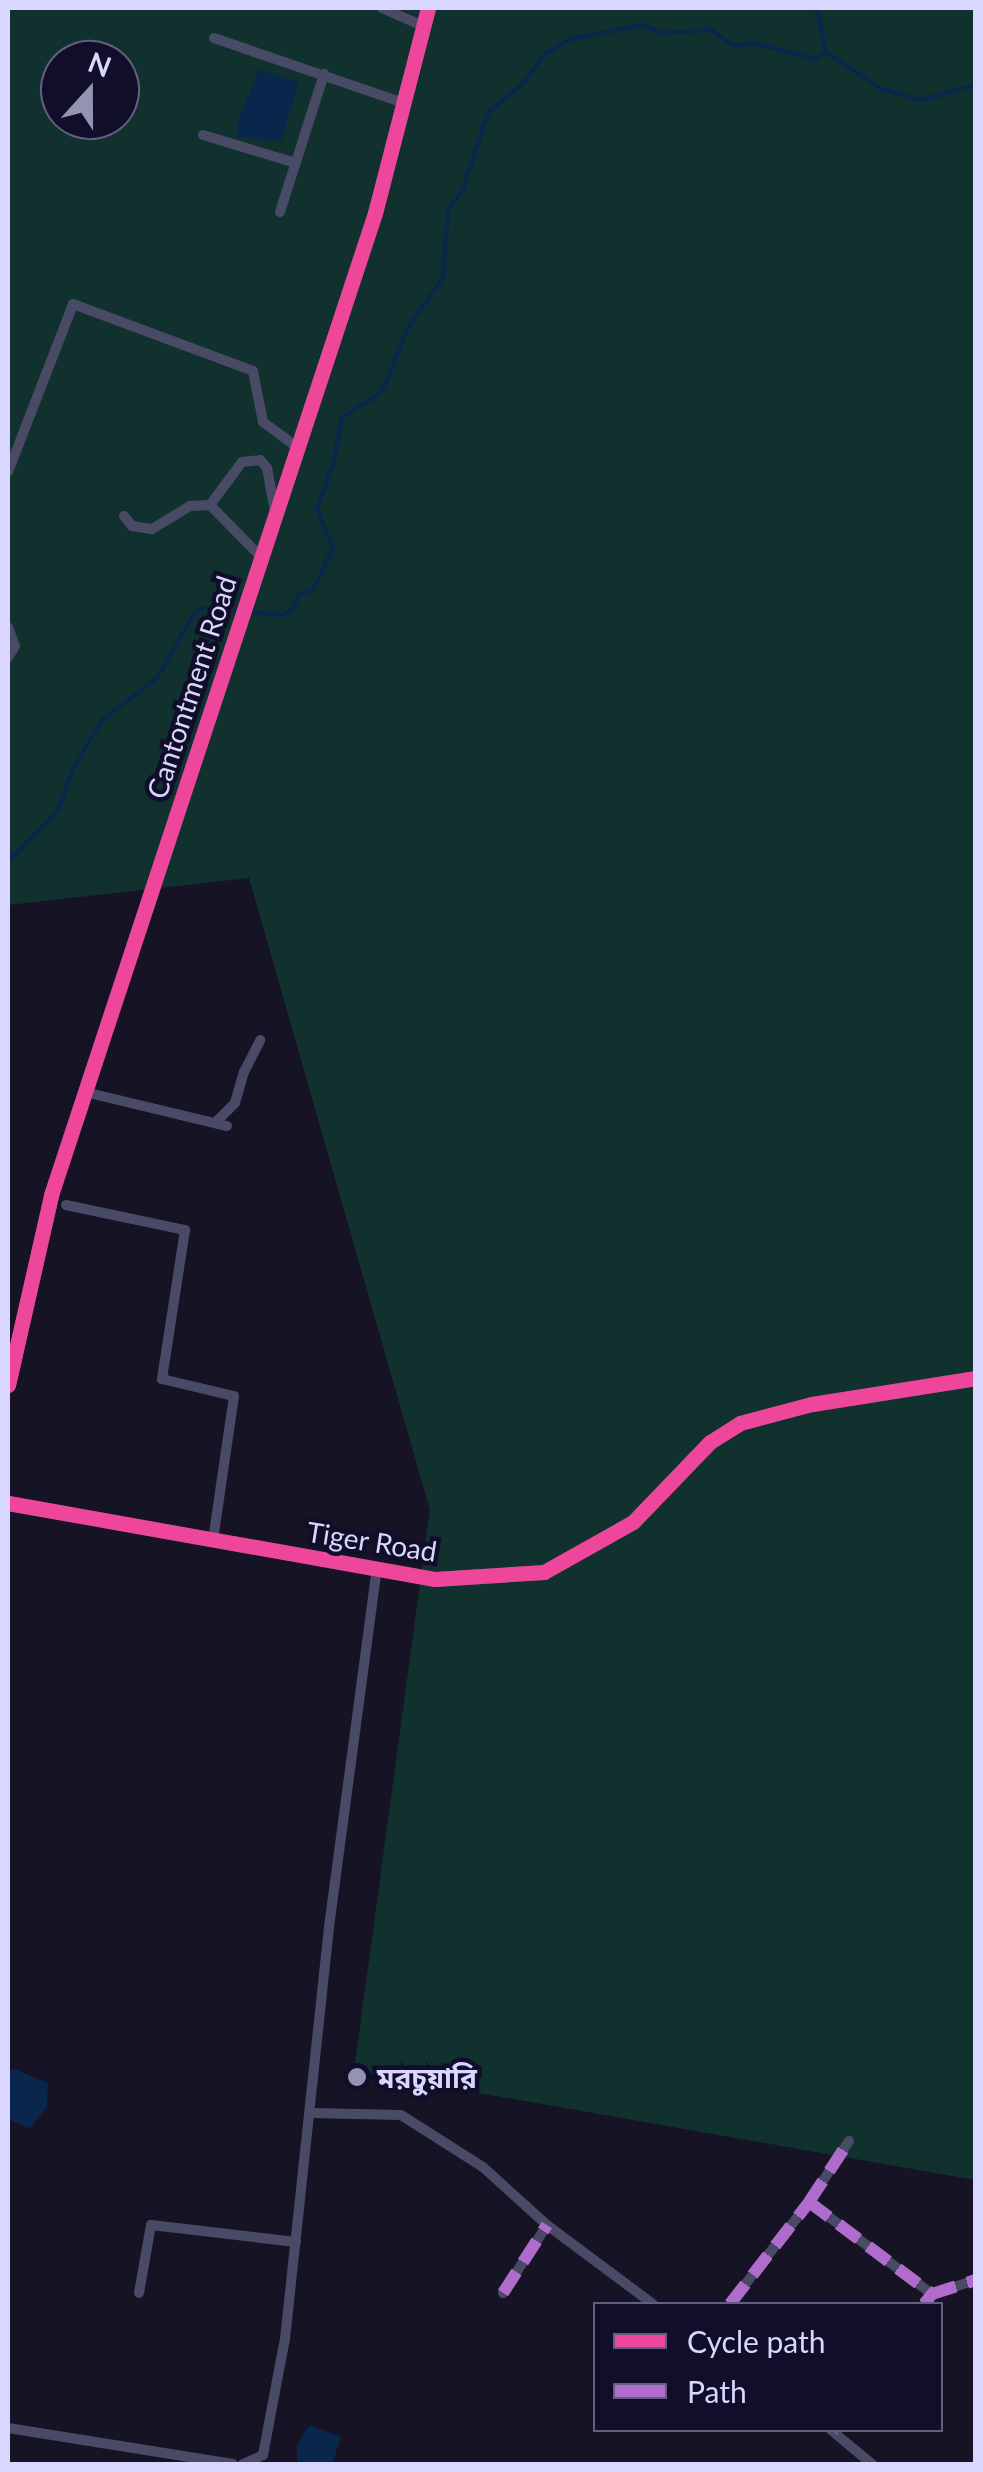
<!DOCTYPE html>
<html>
<head>
<meta charset="utf-8">
<style>
  body { margin:0 }
  #map { position:relative; width:983px; height:2472px; overflow:hidden; background:#161424; font-family:Lato,"Noto Sans Bengali",sans-serif }
  div>[style] { position:absolute }
  [style*='--x'] { left:calc(var(--x)*1px); top:calc(var(--y)*1px); width:calc(var(--w)*1px); rotate:calc(var(--a)*1deg) }
  .green>* { inset:0; background:#11312f }
  .water>* { inset:0; background:#09264c }
  .stream>* { height:4px; margin:-2px; padding:0 2px; transform-origin:2px; border-radius:2px; background:#09264c }
  .street>* { height:10px; margin:-5px; padding:0 5px; transform-origin:5px; border-radius:5px; background:#494a65 }
  .secondary>* { height:15px; margin:-7.5px; padding:0 7.5px; transform-origin:7.5px; border-radius:7.5px; background:#4d4e6b }
  .quiet>* { height:12px; margin-top:-6px; transform-origin:0; background:repeating-linear-gradient(90deg,#b06ccc 0 25px,transparent 0 37px) }
  .cycleway>* { height:15px; margin:-7.5px; padding:0 7.5px; transform-origin:7.5px; border-radius:7.5px; background:#ed469a }
  .dots>* { width:28px; height:28px; translate:-50% -50%; box-sizing:border-box; border:5px solid #110e2a; border-radius:50% }
  span { translate:-50% -50%; white-space:nowrap; text-align:center; line-height:1.15; -webkit-text-stroke:9px #110e2a; paint-order:stroke }
  .street-label { font-size:28px; color:#d9d7ff }
  .poi-label { font-size:28px; color:#d9d7ff; font-weight:700 }
  .left { translate:0 -50%; text-align:left }
  .frame { position:absolute; inset:0; border:10px solid #d9d7ff; pointer-events:none }
  .legend { position:absolute; left:593px; top:2302px; width:350px; height:130px; box-sizing:border-box; background:#110e2a; border:2px solid #615e7f; margin:0; padding:12px 18px; list-style:none; font-size:30px; color:#d9d7ff }
  .legend li { display:flex; align-items:center; gap:20px; height:50px }
  .legend b { width:50px; border:2px solid #615e7f }
  .north { position:absolute; left:40px; top:40px; width:100px; height:100px; box-sizing:border-box; background:#110e2a; border:2px solid #615e7f; border-radius:50%; rotate:21deg; font-size:28px; font-weight:700; line-height:40px; text-align:center; color:#d9d7ff }
  .north::after { content:''; display:block; margin:auto; width:35px; height:45px; background:#9593b2; clip-path:polygon(50% 0,100% 100%,50% 72%,0 100%) }
</style>
</head>
<body>
<div id="map">
  <div class="green">
    <i style="clip-path:polygon(evenodd,8px 8px,975px 8px,975px 2180px,354px 2071px,430px 1510px,249px 878px,8px 905px,8px 8px,60px 60px,120px 60px,120px 120px,60px 120px,60px 60px)"></i>
  </div>
  <div class="water">
    <i style="clip-path:polygon(259px 70px,299px 82px,281px 141px,237px 137px,237px 124px)"></i>
    <i style="clip-path:polygon(14px 2069px,48px 2083px,47px 2106px,30px 2129px,8px 2119px,8px 2070px)"></i>
    <i style="clip-path:polygon(310px 2425px,341px 2437px,332px 2464px,297px 2463px,297px 2444px)"></i>
  </div>
  <div class="stream">
    <i style="--x:817;--y:8;--w:45;--a:78.4"></i>
    <i style="--x:826;--y:52;--w:66;--a:33.9"></i>
    <i style="--x:881;--y:89;--w:41;--a:15.4"></i>
    <i style="--x:921;--y:100;--w:57;--a:-15.3"></i>
    <i style="--x:247;--y:612;--w:35;--a:5"></i>
    <i style="--x:282;--y:615;--w:11;--a:-27"></i>
    <i style="--x:292;--y:610;--w:17;--a:-66"></i>
    <i style="--x:299;--y:594;--w:15;--a:-16"></i>
    <i style="--x:313;--y:590;--w:46;--a:-64"></i>
    <i style="--x:333;--y:549;--w:44;--a:-111.3"></i>
    <i style="--x:317;--y:508;--w:46;--a:-69.6"></i>
    <i style="--x:333;--y:465;--w:48;--a:-79.2"></i>
    <i style="--x:342;--y:418;--w:45;--a:-33.3"></i>
    <i style="--x:380;--y:393;--w:17;--a:-62"></i>
    <i style="--x:388;--y:378;--w:53;--a:-68.8"></i>
    <i style="--x:407;--y:329;--w:63;--a:-55.3"></i>
    <i style="--x:443;--y:277;--w:67;--a:-85.7"></i>
    <i style="--x:448;--y:210;--w:26;--a:-54"></i>
    <i style="--x:463;--y:189;--w:80;--a:-71.8"></i>
    <i style="--x:488;--y:113;--w:48;--a:-40.7"></i>
    <i style="--x:524;--y:82;--w:34;--a:-53"></i>
    <i style="--x:544;--y:55;--w:31;--a:-32"></i>
    <i style="--x:570;--y:39;--w:73;--a:-11"></i>
    <i style="--x:642;--y:25;--w:22;--a:21"></i>
    <i style="--x:663;--y:33;--w:49;--a:-3.5"></i>
    <i style="--x:712;--y:30;--w:26;--a:37"></i>
    <i style="--x:733;--y:46;--w:22;--a:-8"></i>
    <i style="--x:755;--y:43;--w:63;--a:14.7"></i>
    <i style="--x:816;--y:59;--w:12;--a:-35"></i>
    <i style="--x:8;--y:862;--w:71;--a:-45.6"></i>
    <i style="--x:58;--y:811;--w:42;--a:-70.7"></i>
    <i style="--x:72;--y:771;--w:59;--a:-59.5"></i>
    <i style="--x:102;--y:720;--w:69;--a:-37.4"></i>
    <i style="--x:157;--y:678;--w:72;--a:-59.9"></i>
    <i style="--x:193;--y:616;--w:12;--a:-42"></i>
    <i style="--x:202;--y:608;--w:36;--a:6"></i>
  </div>
  <div class="street">
    <i style="--x:382;--y:8;--w:45;--a:23.7"></i>
    <i style="--x:214;--y:38;--w:201;--a:18.9"></i>
    <i style="--x:203;--y:135;--w:97;--a:16.8"></i>
    <i style="--x:280;--y:212;--w:145;--a:-72.3"></i>
    <i style="--x:8;--y:472;--w:180;--a:-68.8"></i>
    <i style="--x:73;--y:304;--w:192;--a:20.4"></i>
    <i style="--x:253;--y:371;--w:52;--a:78.9"></i>
    <i style="--x:263;--y:422;--w:42;--a:36.3"></i>
    <i style="--x:210;--y:505;--w:54;--a:-53.3"></i>
    <i style="--x:242;--y:462;--w:18;--a:-6"></i>
    <i style="--x:260;--y:460;--w:11;--a:49"></i>
    <i style="--x:267;--y:468;--w:44;--a:79.5"></i>
    <i style="--x:124;--y:516;--w:13;--a:51"></i>
    <i style="--x:132;--y:526;--w:20;--a:9"></i>
    <i style="--x:152;--y:529;--w:44;--a:-31.2"></i>
    <i style="--x:190;--y:506;--w:20;--a:-3"></i>
    <i style="--x:210;--y:505;--w:71;--a:45.6"></i>
    <i style="--x:8;--y:627;--w:20;--a:70"></i>
    <i style="--x:15;--y:646;--w:13;--a:122"></i>
    <i style="--x:85;--y:1092;--w:146;--a:13.5"></i>
    <i style="--x:215;--y:1123;--w:28;--a:-45"></i>
    <i style="--x:235;--y:1103;--w:32;--a:-74"></i>
    <i style="--x:244;--y:1072;--w:36;--a:-63"></i>
    <i style="--x:66;--y:1205;--w:122;--a:11.9"></i>
    <i style="--x:185;--y:1230;--w:151;--a:98.8"></i>
    <i style="--x:162;--y:1379;--w:74;--a:13.3"></i>
    <i style="--x:234;--y:1396;--w:146;--a:98.3"></i>
    <i style="--x:311;--y:2113;--w:90;--a:1.3"></i>
    <i style="--x:401;--y:2115;--w:97;--a:32.4"></i>
    <i style="--x:483;--y:2167;--w:86;--a:42.2"></i>
    <i style="--x:547;--y:2225;--w:132;--a:36.7"></i>
    <i style="--x:809;--y:2202;--w:73;--a:-56.7"></i>
    <i style="--x:139;--y:2293;--w:69;--a:-80"></i>
    <i style="--x:151;--y:2225;--w:146;--a:6.7"></i>
    <i style="--x:503;--y:2293;--w:81;--a:-57.1"></i>
    <i style="--x:730;--y:2304;--w:129;--a:-52.2"></i>
    <i style="--x:809;--y:2202;--w:154;--a:36.8"></i>
    <i style="--x:924;--y:2304;--w:13;--a:-51"></i>
    <i style="--x:932;--y:2294;--w:46;--a:-17.7"></i>
    <i style="--x:8;--y:2428;--w:228;--a:9.1"></i>
    <i style="--x:831;--y:2430;--w:53;--a:39.7"></i>
    <i style="--x:243;--y:2464;--w:22;--a:-24"></i>
    <i style="--x:263;--y:2455;--w:118;--a:-79.3"></i>
    <i style="--x:285;--y:2339;--w:414;--a:-83.9"></i>
    <i style="--x:329;--y:1927;--w:361;--a:-82.4"></i>
  </div>
  <div class="secondary">
    <i style="--x:8;--y:1385;--w:195;--a:-77.2"></i>
    <i style="--x:51;--y:1195;--w:1034;--a:-71.74"></i>
    <i style="--x:375;--y:213;--w:212;--a:-75.5"></i>
    <i style="--x:8;--y:1503;--w:434;--a:10.1"></i>
    <i style="--x:435;--y:1579;--w:109;--a:-3.7"></i>
    <i style="--x:544;--y:1572;--w:102;--a:-29.3"></i>
    <i style="--x:633;--y:1522;--w:111;--a:-46.1"></i>
    <i style="--x:710;--y:1442;--w:36;--a:-32"></i>
    <i style="--x:740;--y:1423;--w:74;--a:-14.8"></i>
    <i style="--x:812;--y:1404;--w:166;--a:-9"></i>
  </div>
  <div class="quiet">
    <i style="--x:809;--y:2202;--w:73;--a:-56.7"></i>
    <i style="--x:503;--y:2293;--w:81;--a:-57.1"></i>
    <i style="--x:730;--y:2304;--w:129;--a:-52.2"></i>
    <i style="--x:809;--y:2202;--w:154;--a:36.8"></i>
    <i style="--x:924;--y:2304;--w:13;--a:-51"></i>
    <i style="--x:932;--y:2294;--w:46;--a:-17.7"></i>
    <i style="--x:833;--y:2431;--w:1;--a:-45"></i>
  </div>
  <div class="cycleway">
    <i style="--x:8;--y:1385;--w:195;--a:-77.2"></i>
    <i style="--x:51;--y:1195;--w:1034;--a:-71.74"></i>
    <i style="--x:375;--y:213;--w:212;--a:-75.5"></i>
    <i style="--x:8;--y:1503;--w:434;--a:10.1"></i>
    <i style="--x:435;--y:1579;--w:109;--a:-3.7"></i>
    <i style="--x:544;--y:1572;--w:102;--a:-29.3"></i>
    <i style="--x:633;--y:1522;--w:111;--a:-46.1"></i>
    <i style="--x:710;--y:1442;--w:36;--a:-32"></i>
    <i style="--x:740;--y:1423;--w:74;--a:-14.8"></i>
    <i style="--x:812;--y:1404;--w:166;--a:-9"></i>
  </div>
  <div class="dots">
    <i style="left:357px;top:2077px;background:#9593b2"></i>
  </div>
  <div class="street-label">
    <span style="left:191px;top:687px;rotate:-72deg">Cantontment Road</span>
    <span style="left:372px;top:1541px;rotate:9deg">Tiger Road</span>
  </div>
  <div class="poi-label">
    <span class="left" style="left:377px;top:2077px">মরচুয়ারি</span>
  </div>
  <div class="frame"></div>
  <ul class="legend">
  <li><b style="height:12px;background:#ed469a"></b>Cycle path</li>
  <li><b style="height:12px;background:#b06ccc"></b>Path</li>
  </ul>
  <div class="north">N</div>
</div>
</body>
</html>
